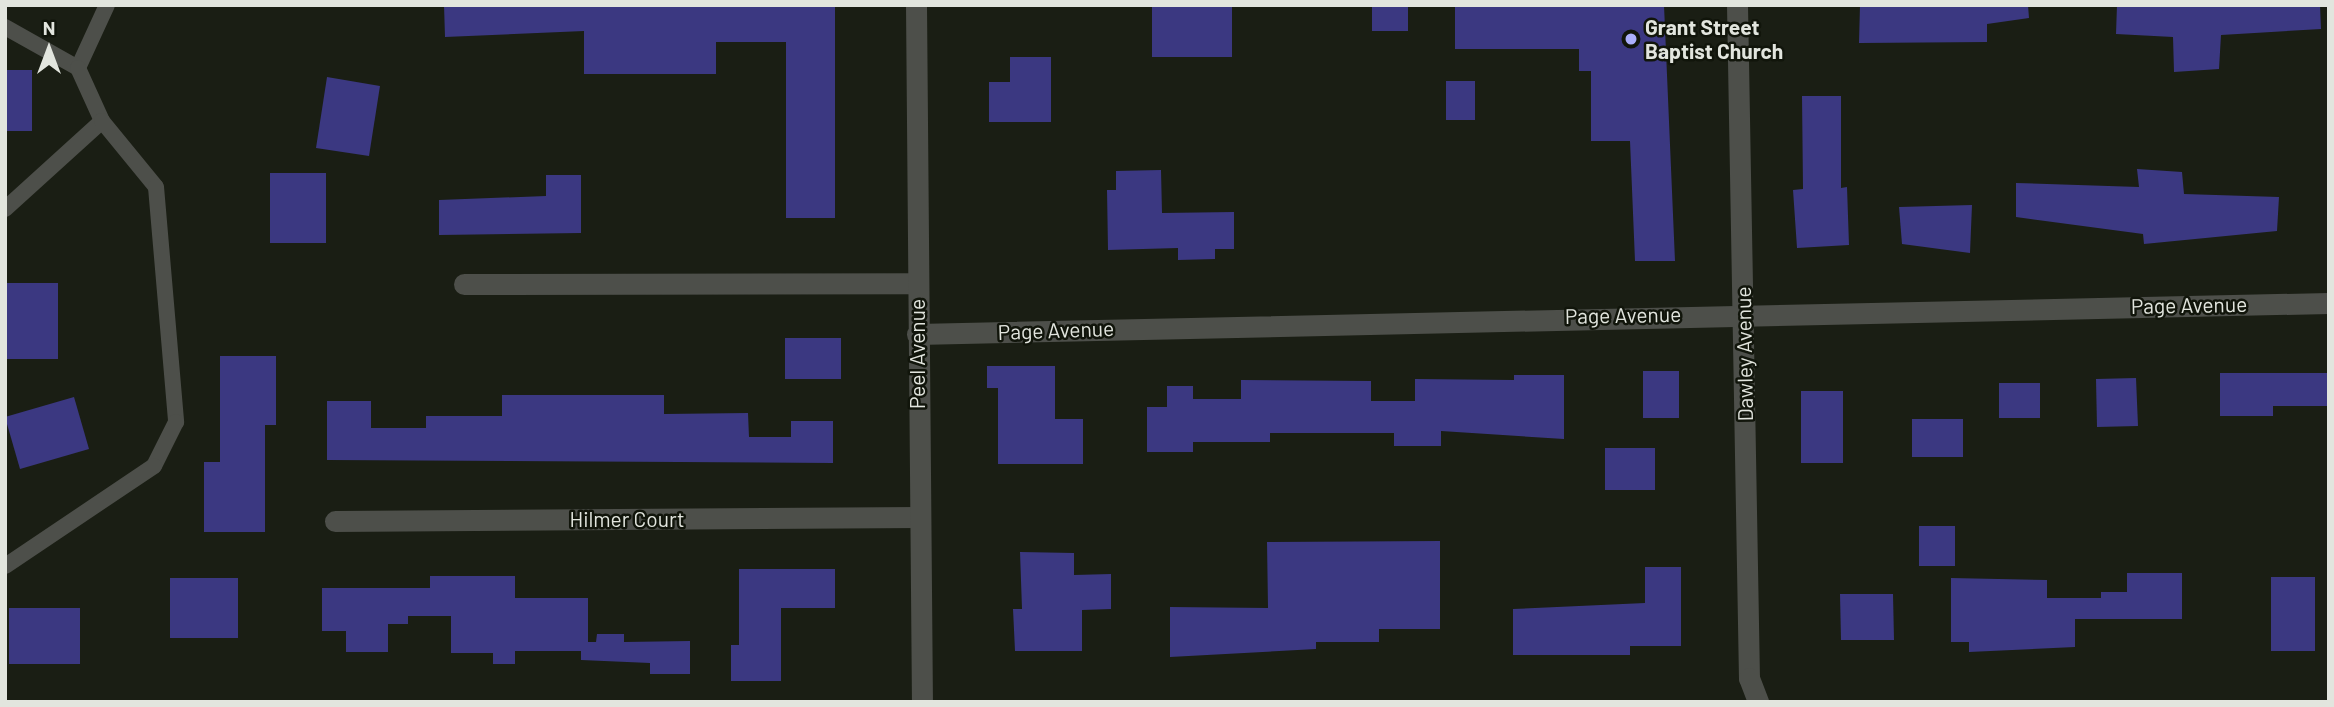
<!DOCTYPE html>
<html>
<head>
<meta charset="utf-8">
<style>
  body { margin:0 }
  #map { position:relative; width:2334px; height:707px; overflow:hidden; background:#1a1e14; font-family:Barlow,sans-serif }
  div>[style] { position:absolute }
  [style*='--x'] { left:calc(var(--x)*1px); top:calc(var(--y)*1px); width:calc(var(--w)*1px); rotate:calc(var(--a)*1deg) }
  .building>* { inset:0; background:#3b3881 }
  .service>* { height:16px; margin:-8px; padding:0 8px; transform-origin:8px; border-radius:8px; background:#4d4f4a }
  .minor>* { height:21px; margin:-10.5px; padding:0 10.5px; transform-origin:10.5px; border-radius:10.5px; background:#4d4f4a }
  .tertiary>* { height:21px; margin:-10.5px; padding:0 10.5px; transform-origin:10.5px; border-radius:10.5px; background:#4d4f4a }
  .dots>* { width:19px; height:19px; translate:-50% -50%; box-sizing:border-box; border:4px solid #11150b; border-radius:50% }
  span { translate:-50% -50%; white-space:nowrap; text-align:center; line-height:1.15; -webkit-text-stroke:5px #11150b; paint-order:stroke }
  .poi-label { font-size:21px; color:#e2e5de; font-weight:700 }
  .left { translate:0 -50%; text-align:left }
  .street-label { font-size:21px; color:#e2e5de }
  .frame { position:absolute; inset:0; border:7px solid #e2e5de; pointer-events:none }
  .north { position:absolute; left:14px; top:14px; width:70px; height:70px; -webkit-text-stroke:5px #11150b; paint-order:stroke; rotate:0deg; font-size:19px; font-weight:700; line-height:28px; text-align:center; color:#e2e5de }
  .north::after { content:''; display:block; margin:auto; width:24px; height:32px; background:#e2e5de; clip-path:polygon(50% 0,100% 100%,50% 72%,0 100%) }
</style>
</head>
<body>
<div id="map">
  <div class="building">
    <i style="clip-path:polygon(444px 5px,835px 5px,835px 218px,786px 218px,786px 42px,716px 42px,716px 74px,584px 74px,584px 31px,445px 37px)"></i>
    <i style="clip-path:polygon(1152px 5px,1232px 5px,1232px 57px,1152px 57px)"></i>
    <i style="clip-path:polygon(1372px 5px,1408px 5px,1408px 31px,1372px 31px)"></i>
    <i style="clip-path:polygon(1455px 5px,1664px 5px,1675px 261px,1635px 261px,1630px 141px,1591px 141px,1591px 71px,1579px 71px,1579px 49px,1455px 49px)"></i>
    <i style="clip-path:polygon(1860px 5px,2028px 5px,2029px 18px,1987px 24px,1987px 42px,1859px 43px)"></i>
    <i style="clip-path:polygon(2117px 5px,2320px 5px,2321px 29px,2221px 35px,2219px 69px,2174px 72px,2173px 37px,2116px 34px)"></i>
    <i style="clip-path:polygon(1010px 57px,1051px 57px,1051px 122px,989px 122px,989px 82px,1010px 82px)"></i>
    <i style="clip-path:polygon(5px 70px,32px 70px,32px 131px,5px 131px)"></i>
    <i style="clip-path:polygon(327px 77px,380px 86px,369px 156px,316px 148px)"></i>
    <i style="clip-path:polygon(1446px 81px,1475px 81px,1475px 120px,1446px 120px)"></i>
    <i style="clip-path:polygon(1802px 96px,1841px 96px,1841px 188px,1847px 187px,1849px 245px,1797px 248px,1793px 190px,1803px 189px)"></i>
    <i style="clip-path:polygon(2137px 169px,2182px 172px,2184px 194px,2279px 197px,2277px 231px,2144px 244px,2143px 234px,2016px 217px,2016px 183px,2139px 187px)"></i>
    <i style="clip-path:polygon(1161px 170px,1162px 213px,1234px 212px,1234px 249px,1215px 249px,1215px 259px,1178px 260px,1178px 248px,1108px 250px,1107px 190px,1116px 190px,1116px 171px)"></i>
    <i style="clip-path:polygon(270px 173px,326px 173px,326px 243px,270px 243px)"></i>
    <i style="clip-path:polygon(546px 175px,581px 175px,581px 233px,439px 235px,439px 200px,546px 196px)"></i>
    <i style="clip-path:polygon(1972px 205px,1970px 253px,1902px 244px,1899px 207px)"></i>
    <i style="clip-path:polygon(5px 283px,58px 283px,58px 359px,5px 359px)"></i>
    <i style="clip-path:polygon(785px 338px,841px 338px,841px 379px,785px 379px)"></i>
    <i style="clip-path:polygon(220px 356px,276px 356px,276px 425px,265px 425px,265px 532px,204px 532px,204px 462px,220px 462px)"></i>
    <i style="clip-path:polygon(987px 366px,1055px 366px,1055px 419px,1083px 419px,1083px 464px,998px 464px,998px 388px,987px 388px)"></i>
    <i style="clip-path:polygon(1643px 371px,1679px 371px,1679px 418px,1643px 418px)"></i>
    <i style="clip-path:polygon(2220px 373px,2329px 373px,2329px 406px,2273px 406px,2273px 416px,2220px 416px)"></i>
    <i style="clip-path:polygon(1514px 375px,1564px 375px,1564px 439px,1441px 431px,1441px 446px,1394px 446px,1394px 433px,1270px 433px,1270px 442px,1193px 442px,1193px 452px,1147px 452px,1147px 407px,1167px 407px,1167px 386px,1193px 386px,1193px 399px,1241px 399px,1241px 380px,1371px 381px,1371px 401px,1415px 401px,1415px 379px,1514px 380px)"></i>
    <i style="clip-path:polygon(2136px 378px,2138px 426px,2097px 427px,2096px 379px)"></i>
    <i style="clip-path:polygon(1999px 383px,2040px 383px,2040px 418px,1999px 418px)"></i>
    <i style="clip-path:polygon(1801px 391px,1843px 391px,1843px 463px,1801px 463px)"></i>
    <i style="clip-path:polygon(502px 395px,664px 395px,664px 414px,748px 413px,749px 437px,791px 437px,791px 421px,833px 421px,833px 463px,327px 460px,327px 401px,371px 401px,371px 428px,426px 428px,426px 416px,502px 416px)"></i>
    <i style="clip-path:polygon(74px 397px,89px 449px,20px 469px,5px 417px)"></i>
    <i style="clip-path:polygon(1912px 419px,1963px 419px,1963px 457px,1912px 457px)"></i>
    <i style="clip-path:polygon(1605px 448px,1655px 448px,1655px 490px,1605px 490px)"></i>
    <i style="clip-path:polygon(1919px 526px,1955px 526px,1955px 566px,1919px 566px)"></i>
    <i style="clip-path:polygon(1440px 541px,1440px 629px,1379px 629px,1379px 642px,1316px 642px,1316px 649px,1170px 657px,1170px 607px,1268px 608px,1267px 542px)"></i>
    <i style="clip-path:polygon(1020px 552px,1074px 553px,1074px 575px,1111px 574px,1111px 609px,1082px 610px,1082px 651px,1015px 651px,1013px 609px,1022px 609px)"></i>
    <i style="clip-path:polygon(1645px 567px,1681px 567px,1681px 646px,1630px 646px,1630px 655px,1513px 655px,1513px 609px,1645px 603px)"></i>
    <i style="clip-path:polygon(739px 569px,835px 569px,835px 608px,781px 608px,781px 681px,731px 681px,731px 645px,739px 645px)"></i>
    <i style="clip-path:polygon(2127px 573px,2182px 573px,2182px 619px,2075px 619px,2075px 647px,1969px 652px,1969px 642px,1951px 642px,1951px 578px,2047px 580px,2047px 598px,2101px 598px,2101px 592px,2127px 592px)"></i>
    <i style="clip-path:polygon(430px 576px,515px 576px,515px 598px,588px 598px,588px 642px,596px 642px,597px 634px,624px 634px,624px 642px,690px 641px,690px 674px,650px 674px,650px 663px,581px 660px,581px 651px,515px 651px,515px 664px,493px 664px,493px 653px,451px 653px,451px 616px,408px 616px,408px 624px,388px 624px,388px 652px,346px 652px,346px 631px,322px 631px,322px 588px,430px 588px)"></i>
    <i style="clip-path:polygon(2271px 577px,2315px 577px,2315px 651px,2271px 651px)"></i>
    <i style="clip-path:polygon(170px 578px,238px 578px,238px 638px,170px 638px)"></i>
    <i style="clip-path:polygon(1840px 594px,1893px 594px,1894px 640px,1841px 640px)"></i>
    <i style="clip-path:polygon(9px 608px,80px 608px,80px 664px,9px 664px)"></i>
  </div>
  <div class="service">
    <i style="--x:5;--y:27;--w:84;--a:29.3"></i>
    <i style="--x:78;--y:68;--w:69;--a:-65.3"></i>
    <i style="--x:78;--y:68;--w:58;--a:65.6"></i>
    <i style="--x:5;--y:209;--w:131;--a:-42.2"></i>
    <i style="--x:102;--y:121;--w:85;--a:50.7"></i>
    <i style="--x:156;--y:187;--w:236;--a:85.1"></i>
    <i style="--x:176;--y:422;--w:49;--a:116.6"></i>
    <i style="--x:154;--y:466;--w:179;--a:146.1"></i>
  </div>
  <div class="minor">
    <i style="--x:1737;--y:5;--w:673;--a:88.98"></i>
    <i style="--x:1749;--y:678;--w:26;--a:69"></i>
    <i style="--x:464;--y:284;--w:453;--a:-0.1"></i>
    <i style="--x:917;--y:334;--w:1412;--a:-1.26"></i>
    <i style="--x:335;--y:521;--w:584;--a:-0.39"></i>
  </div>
  <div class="tertiary">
    <i style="--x:916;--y:5;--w:697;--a:89.51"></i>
  </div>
  <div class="dots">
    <i style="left:1631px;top:39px;background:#abaffb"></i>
  </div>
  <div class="poi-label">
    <span class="left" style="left:1645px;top:39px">Grant Street<br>Baptist Church</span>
  </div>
  <div class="street-label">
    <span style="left:2189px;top:305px;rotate:-1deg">Page Avenue</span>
    <span style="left:1623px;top:315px;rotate:-1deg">Page Avenue</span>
    <span style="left:1056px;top:330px;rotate:-2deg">Page Avenue</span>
    <span style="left:917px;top:354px;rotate:-90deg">Peel Avenue</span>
    <span style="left:1744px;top:354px;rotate:-91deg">Dawley Avenue</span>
    <span style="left:627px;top:519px">Hilmer Court</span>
  </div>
  <div class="frame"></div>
  <div class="north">N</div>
</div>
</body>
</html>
